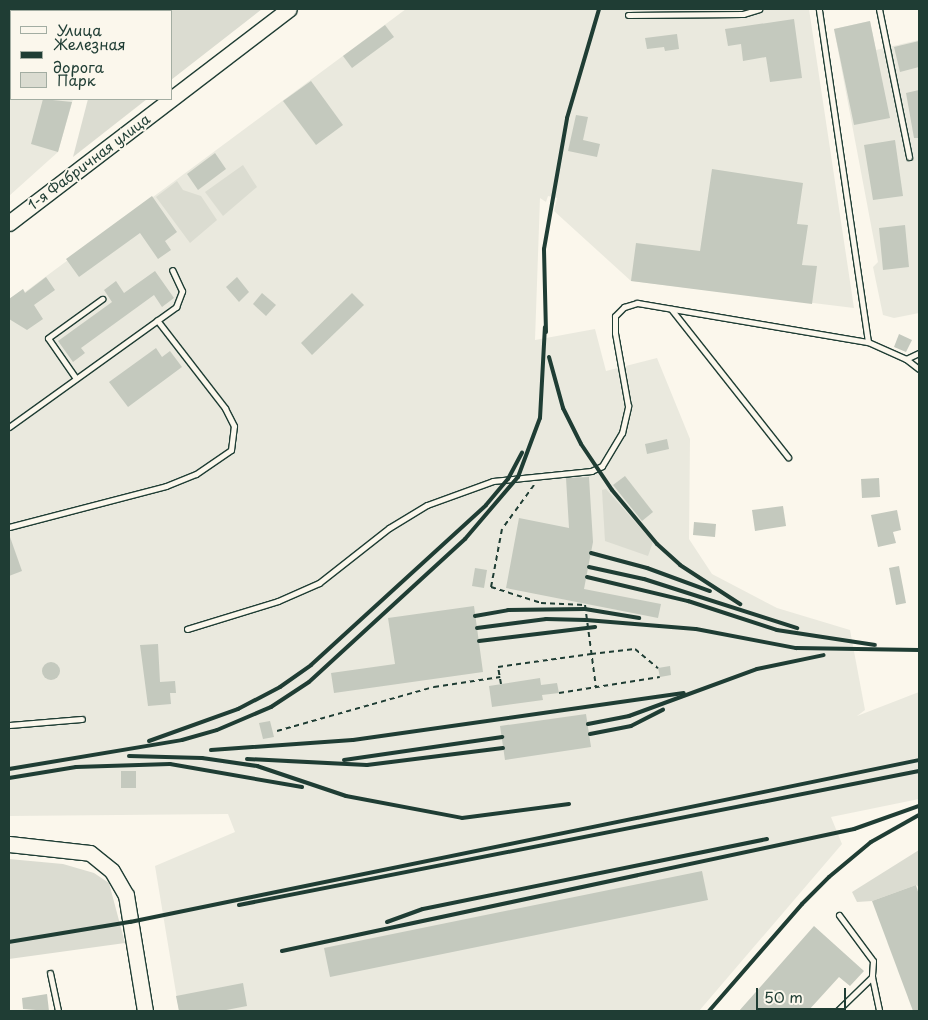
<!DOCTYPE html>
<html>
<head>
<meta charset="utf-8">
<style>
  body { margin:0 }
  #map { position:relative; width:928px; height:1020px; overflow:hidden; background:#fbf7ec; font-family:"Playpen Sans",sans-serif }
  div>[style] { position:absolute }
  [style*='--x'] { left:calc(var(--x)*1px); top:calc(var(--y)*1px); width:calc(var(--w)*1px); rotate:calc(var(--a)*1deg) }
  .built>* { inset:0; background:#eae9de }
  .green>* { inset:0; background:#dbdcd1 }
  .building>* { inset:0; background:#c4c9be }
  .round { border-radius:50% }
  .path>* { height:2px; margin-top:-1px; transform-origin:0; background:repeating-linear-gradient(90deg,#1f3d34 0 5px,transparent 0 9px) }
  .roads { filter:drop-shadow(1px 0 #1f3d34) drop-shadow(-1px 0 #1f3d34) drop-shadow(0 1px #1f3d34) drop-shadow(0 -1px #1f3d34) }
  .lane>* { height:5px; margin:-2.5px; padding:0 2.5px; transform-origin:2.5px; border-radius:2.5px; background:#fbf7ec }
  .secondary>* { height:15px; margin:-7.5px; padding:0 7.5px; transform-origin:7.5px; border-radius:7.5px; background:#fbf7ec }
  .rail>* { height:4px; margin:-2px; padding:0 2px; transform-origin:2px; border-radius:2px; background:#1f3d34 }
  span { translate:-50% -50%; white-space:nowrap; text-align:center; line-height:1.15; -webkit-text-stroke:4px #fbf7ec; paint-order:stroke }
  .street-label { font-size:14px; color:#1f3d34 }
  .frame { position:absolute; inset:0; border:10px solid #1f3d34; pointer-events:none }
  .legend { position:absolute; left:10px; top:10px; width:162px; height:90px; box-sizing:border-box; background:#fbf7ec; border:1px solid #a3ada2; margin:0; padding:6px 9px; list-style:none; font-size:15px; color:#1f3d34 }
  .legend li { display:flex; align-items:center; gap:10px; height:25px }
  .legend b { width:25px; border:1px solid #a3ada2 }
  .scale { position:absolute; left:756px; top:988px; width:90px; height:22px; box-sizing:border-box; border:2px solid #1f3d34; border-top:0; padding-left:6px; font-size:15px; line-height:18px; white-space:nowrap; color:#1f3d34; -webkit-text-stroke:4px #fbf7ec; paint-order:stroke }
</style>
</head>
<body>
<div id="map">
  <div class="built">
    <i style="clip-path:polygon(9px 9px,99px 9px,11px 11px,11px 99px,73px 99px,58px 152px,9px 196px)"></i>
    <i style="clip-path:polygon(406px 9px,809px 9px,854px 308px,631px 281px,554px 211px,557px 198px,548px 196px,546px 202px,540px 198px,535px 340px,595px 329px,606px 371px,657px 358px,690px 439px,689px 539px,712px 574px,777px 608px,850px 630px,865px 710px,857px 716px,919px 692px,919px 799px,831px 817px,842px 844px,699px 1011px,179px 1011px,155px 866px,235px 832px,228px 814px,9px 816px,9px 299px,23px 289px,25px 292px)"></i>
    <i style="clip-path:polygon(870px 21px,876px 50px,919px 40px,919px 313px,894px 318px,883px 315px,873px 267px,878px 262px,834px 29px)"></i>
  </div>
  <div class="green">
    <i style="clip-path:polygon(112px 9px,262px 9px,171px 80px,171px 11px,112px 11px)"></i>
    <i style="clip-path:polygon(88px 99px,147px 99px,73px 157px)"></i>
    <i style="clip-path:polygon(243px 165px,257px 187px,223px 216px,205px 192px)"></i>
    <i style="clip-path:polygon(177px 181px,183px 190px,201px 196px,217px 220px,190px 243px,156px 197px)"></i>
    <i style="clip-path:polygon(606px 489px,653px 542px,648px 556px,605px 541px,602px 490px)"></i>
    <i style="clip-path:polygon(919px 850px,919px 887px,916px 885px,872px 901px,857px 902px,852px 892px)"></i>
    <i style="clip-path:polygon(9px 859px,63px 864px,94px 873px,109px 883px,125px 943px,9px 959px)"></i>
  </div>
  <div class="building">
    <i style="clip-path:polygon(794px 19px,802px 78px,770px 82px,766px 57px,743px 61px,741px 44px,728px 46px,725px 29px)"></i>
    <i style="clip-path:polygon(870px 21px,890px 118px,854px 125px,834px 29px)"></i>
    <i style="clip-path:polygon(385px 25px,394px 37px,352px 68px,343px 56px)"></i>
    <i style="clip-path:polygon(677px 34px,679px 49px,665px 51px,664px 47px,647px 49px,645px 38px)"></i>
    <i style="clip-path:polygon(919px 41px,919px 67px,900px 72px,894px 47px)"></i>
    <i style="clip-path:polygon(311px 81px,343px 125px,316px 145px,283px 101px)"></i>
    <i style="clip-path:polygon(919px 90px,919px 138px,914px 138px,906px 93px)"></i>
    <i style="clip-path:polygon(43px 99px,72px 102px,58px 152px,31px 144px)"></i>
    <i style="clip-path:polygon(576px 115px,588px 117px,583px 140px,600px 144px,597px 157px,568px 151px)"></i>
    <i style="clip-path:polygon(895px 140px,903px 196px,873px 200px,864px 145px)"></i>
    <i style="clip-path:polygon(215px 153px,226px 169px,198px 190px,187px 174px)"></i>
    <i style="clip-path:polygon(712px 169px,803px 183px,797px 224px,808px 225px,802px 265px,817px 266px,812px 304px,631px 281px,636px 243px,700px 251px)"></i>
    <i style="clip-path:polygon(152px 196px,177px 232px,165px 241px,171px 250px,158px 259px,140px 233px,79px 277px,66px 259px)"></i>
    <i style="clip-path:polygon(905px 225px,909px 267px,883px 270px,879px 228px)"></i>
    <i style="clip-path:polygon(155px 271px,174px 298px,162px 307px,154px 295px,81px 348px,85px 353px,73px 362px,58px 341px,112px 302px,104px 290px,116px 281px,124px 293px)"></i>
    <i style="clip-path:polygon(46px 277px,55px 290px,34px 305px,43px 319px,27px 330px,9px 319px,9px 299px,23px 289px,25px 293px)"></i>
    <i style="clip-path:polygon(237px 277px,249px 292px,239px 302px,226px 287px)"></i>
    <i style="clip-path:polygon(262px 293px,276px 305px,266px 316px,253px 304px)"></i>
    <i style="clip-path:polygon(352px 293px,364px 305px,312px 355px,301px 343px)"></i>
    <i style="clip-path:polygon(899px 334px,912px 340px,906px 352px,894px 347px)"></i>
    <i style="clip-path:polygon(156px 348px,162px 357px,170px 351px,182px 367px,128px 407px,109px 382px)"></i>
    <i style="clip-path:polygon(667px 439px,669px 449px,647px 454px,645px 444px)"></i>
    <i style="clip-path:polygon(625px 476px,653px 512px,642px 521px,613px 485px)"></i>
    <i style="clip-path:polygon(589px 477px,593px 542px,584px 589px,661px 604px,658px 618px,506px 588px,519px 518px,569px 528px,566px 478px)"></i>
    <i style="clip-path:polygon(879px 478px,880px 497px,862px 498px,861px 479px)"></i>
    <i style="clip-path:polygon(783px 506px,786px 526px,755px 531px,752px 510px)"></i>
    <i style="clip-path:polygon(897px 510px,901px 530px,893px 532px,896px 543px,878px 547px,871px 515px)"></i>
    <i style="clip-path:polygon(694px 522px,716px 524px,715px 537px,693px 535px)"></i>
    <i style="clip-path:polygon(10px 537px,22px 571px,9px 576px,9px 538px)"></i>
    <i style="clip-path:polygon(899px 566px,906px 603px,896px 605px,889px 568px)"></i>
    <i style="clip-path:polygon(475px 568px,487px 570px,484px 588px,472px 586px)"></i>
    <i style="clip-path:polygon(474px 606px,483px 672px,334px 693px,331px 673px,395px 664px,388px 618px)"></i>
    <i style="clip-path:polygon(158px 644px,160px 682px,175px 681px,176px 693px,170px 693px,171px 704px,148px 706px,140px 645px)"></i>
    <i class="round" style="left:42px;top:662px;width:18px;height:18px"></i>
    <i style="clip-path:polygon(670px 666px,671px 675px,660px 677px,658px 668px)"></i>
    <i style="clip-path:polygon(540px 678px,541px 685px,557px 683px,559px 693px,542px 695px,543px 700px,492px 707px,489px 686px)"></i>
    <i style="clip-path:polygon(586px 714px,591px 747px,505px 760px,500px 726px)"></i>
    <i style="clip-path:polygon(270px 721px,274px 737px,263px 739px,259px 723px)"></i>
    <i style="clip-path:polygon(121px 771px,136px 771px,136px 788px,121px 788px)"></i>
    <i style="clip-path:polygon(702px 871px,708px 900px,330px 977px,324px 948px)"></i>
    <i style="clip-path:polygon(916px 885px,919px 895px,919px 1011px,913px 1011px,872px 901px)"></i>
    <i style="clip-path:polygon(814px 926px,864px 971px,850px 986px,839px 977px,808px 1011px,739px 1011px)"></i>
    <i style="clip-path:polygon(243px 983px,247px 1006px,221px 1011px,179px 1011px,176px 996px)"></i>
    <i style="clip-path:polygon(47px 994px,49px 1011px,23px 1009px,22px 998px)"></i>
  </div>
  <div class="path">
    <i style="--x:534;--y:485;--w:54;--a:126"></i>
    <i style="--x:502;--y:529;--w:59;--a:100.7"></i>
    <i style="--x:491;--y:587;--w:52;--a:17.7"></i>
    <i style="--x:541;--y:603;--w:44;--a:2.6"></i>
    <i style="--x:585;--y:605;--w:83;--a:82.4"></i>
    <i style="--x:501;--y:684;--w:17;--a:-100"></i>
    <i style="--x:498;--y:667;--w:94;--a:-8"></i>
    <i style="--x:591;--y:654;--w:44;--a:-6.5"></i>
    <i style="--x:635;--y:649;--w:30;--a:40"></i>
    <i style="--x:559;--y:693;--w:102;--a:-9"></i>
    <i style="--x:277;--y:731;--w:163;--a:-15.7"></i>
    <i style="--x:434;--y:687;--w:67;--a:-8.6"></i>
  </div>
  <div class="roads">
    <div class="lane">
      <i style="--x:879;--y:9;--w:151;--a:78.5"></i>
      <i style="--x:628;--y:15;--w:115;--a:-0.5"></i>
      <i style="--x:743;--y:14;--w:17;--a:-17"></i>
      <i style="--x:671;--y:309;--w:189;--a:51.7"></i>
      <i style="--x:868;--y:342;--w:42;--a:24.1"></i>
      <i style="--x:906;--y:359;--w:16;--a:38"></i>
      <i style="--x:906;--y:359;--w:14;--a:-25"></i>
      <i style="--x:75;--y:377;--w:47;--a:-124.7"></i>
      <i style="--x:48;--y:338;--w:67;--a:-35.8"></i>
      <i style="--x:9;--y:427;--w:206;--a:-35.7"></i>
      <i style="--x:176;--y:307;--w:17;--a:-69"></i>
      <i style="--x:182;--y:291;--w:23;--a:-115"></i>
      <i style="--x:9;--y:527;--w:162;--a:-14.6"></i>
      <i style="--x:166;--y:486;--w:32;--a:-22"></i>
      <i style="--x:196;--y:474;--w:42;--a:-34.4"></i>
      <i style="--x:231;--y:450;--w:24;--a:-83"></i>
      <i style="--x:234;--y:426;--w:20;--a:-117"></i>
      <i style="--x:225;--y:408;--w:111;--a:-127.7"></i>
      <i style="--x:187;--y:629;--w:95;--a:-17.1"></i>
      <i style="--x:278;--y:601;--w:45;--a:-23.7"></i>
      <i style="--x:319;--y:583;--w:89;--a:-38.2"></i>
      <i style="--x:389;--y:528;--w:44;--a:-31.2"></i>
      <i style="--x:427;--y:505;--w:70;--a:-20"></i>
      <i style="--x:493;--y:481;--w:99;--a:-5.8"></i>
      <i style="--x:591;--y:471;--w:12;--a:-24"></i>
      <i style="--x:602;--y:466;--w:39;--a:-59"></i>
      <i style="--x:622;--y:433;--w:28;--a:-77"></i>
      <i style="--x:628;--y:406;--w:74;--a:-100.1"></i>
      <i style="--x:615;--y:333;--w:17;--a:-90"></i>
      <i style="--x:615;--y:316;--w:13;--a:-45"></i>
      <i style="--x:624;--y:307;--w:14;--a:-17"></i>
      <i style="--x:637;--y:303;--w:234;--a:9.6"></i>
      <i style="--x:868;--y:342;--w:337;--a:-98.4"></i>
      <i style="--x:9;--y:725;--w:73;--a:-4.7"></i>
      <i style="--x:839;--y:915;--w:57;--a:53.5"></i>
      <i style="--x:873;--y:961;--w:16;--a:94"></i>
      <i style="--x:872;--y:977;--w:35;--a:78"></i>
      <i style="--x:50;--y:973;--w:39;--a:78"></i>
      <i style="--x:837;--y:1011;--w:49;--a:-44.2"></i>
    </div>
    <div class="secondary">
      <i style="--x:9;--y:223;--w:352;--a:-37.4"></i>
      <i style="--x:9;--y:844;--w:81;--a:6.3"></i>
      <i style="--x:90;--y:853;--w:28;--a:39"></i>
      <i style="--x:112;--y:871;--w:28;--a:60"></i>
      <i style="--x:126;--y:895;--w:118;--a:80.7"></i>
    </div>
  </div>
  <div class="rail">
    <i style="--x:546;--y:332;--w:83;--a:-91.4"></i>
    <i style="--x:544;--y:249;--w:133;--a:-80"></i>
    <i style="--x:567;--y:118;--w:114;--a:-73.6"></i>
    <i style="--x:549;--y:357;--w:53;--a:74.6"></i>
    <i style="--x:563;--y:408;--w:40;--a:63.4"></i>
    <i style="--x:581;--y:444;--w:55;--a:56"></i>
    <i style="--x:612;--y:490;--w:70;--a:50.2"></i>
    <i style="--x:657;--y:544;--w:31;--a:42"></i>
    <i style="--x:680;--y:565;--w:72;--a:33"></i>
    <i style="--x:591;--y:553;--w:58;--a:15"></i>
    <i style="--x:647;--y:568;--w:67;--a:20.1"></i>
    <i style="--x:589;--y:567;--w:56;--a:12.3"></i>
    <i style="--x:644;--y:579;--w:161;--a:17.8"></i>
    <i style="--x:587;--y:577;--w:104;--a:13.4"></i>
    <i style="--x:688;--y:601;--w:94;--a:18"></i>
    <i style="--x:777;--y:630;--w:99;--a:8.7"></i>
    <i style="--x:475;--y:616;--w:34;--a:-10"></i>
    <i style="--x:508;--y:610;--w:77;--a:-0.7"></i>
    <i style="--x:585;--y:609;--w:55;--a:9.5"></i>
    <i style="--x:477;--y:628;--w:70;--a:-7.4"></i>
    <i style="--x:546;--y:619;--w:40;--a:1.4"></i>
    <i style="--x:586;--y:620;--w:110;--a:4.7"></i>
    <i style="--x:696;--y:629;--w:102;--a:10.8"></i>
    <i style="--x:796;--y:648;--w:123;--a:0.9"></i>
    <i style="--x:479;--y:641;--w:117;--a:-6.9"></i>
    <i style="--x:588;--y:724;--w:42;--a:-11"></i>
    <i style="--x:629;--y:716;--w:136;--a:-20.2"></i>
    <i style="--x:757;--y:669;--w:68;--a:-11.8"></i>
    <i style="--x:590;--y:734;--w:42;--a:-11"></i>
    <i style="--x:631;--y:726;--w:36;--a:-27"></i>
    <i style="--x:149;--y:741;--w:95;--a:-19.8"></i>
    <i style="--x:238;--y:709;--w:47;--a:-27.6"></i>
    <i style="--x:280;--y:687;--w:38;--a:-35"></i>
    <i style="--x:311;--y:665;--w:237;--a:-42.4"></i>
    <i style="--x:486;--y:505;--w:34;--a:-50"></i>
    <i style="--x:508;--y:479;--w:30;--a:-62"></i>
    <i style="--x:211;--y:750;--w:142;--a:-4"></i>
    <i style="--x:353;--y:740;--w:334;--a:-8.1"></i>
    <i style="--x:129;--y:756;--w:73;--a:1.6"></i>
    <i style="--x:202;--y:758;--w:56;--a:8.3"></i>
    <i style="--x:257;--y:766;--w:94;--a:18.6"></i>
    <i style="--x:346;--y:796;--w:118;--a:10.7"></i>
    <i style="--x:462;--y:818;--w:108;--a:-7.5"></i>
    <i style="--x:247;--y:759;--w:120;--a:2.9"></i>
    <i style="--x:367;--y:765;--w:137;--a:-7.1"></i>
    <i style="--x:344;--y:760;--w:160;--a:-8.3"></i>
    <i style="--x:9;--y:769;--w:175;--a:-9.5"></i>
    <i style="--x:182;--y:740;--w:36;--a:-16"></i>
    <i style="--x:217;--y:730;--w:59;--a:-23.1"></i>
    <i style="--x:271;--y:707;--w:45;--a:-33.3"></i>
    <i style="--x:309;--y:682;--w:212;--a:-42.5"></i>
    <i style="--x:465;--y:539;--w:82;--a:-49.5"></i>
    <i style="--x:518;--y:477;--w:63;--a:-69.6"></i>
    <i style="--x:540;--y:418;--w:91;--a:-86.9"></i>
    <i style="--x:9;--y:778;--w:68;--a:-9.3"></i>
    <i style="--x:76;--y:767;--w:94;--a:-1.8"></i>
    <i style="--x:170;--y:764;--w:134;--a:9.9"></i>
    <i style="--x:239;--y:905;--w:693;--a:-11.15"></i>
    <i style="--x:387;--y:922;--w:38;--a:-20"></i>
    <i style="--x:423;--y:909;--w:351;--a:-11.5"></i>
    <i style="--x:9;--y:942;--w:123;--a:-9.4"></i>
    <i style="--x:130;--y:922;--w:805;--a:-11.6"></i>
    <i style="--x:282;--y:951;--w:585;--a:-12.04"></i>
    <i style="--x:854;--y:829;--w:69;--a:-19.5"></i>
    <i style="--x:709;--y:1011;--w:142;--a:-49"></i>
    <i style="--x:802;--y:904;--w:38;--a:-45"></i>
    <i style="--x:829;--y:877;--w:55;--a:-39.8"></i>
    <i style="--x:871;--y:842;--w:55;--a:-29.4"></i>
  </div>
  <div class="street-label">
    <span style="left:89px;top:162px;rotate:-37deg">1-я Фабричная улица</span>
  </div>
  <div class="frame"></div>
  <ul class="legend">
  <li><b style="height:6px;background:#fbf7ec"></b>Улица</li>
  <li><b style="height:6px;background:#1f3d34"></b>Железная дорога</li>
  <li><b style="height:14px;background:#dbdcd1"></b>Парк</li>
  </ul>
  <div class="scale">50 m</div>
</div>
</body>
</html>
